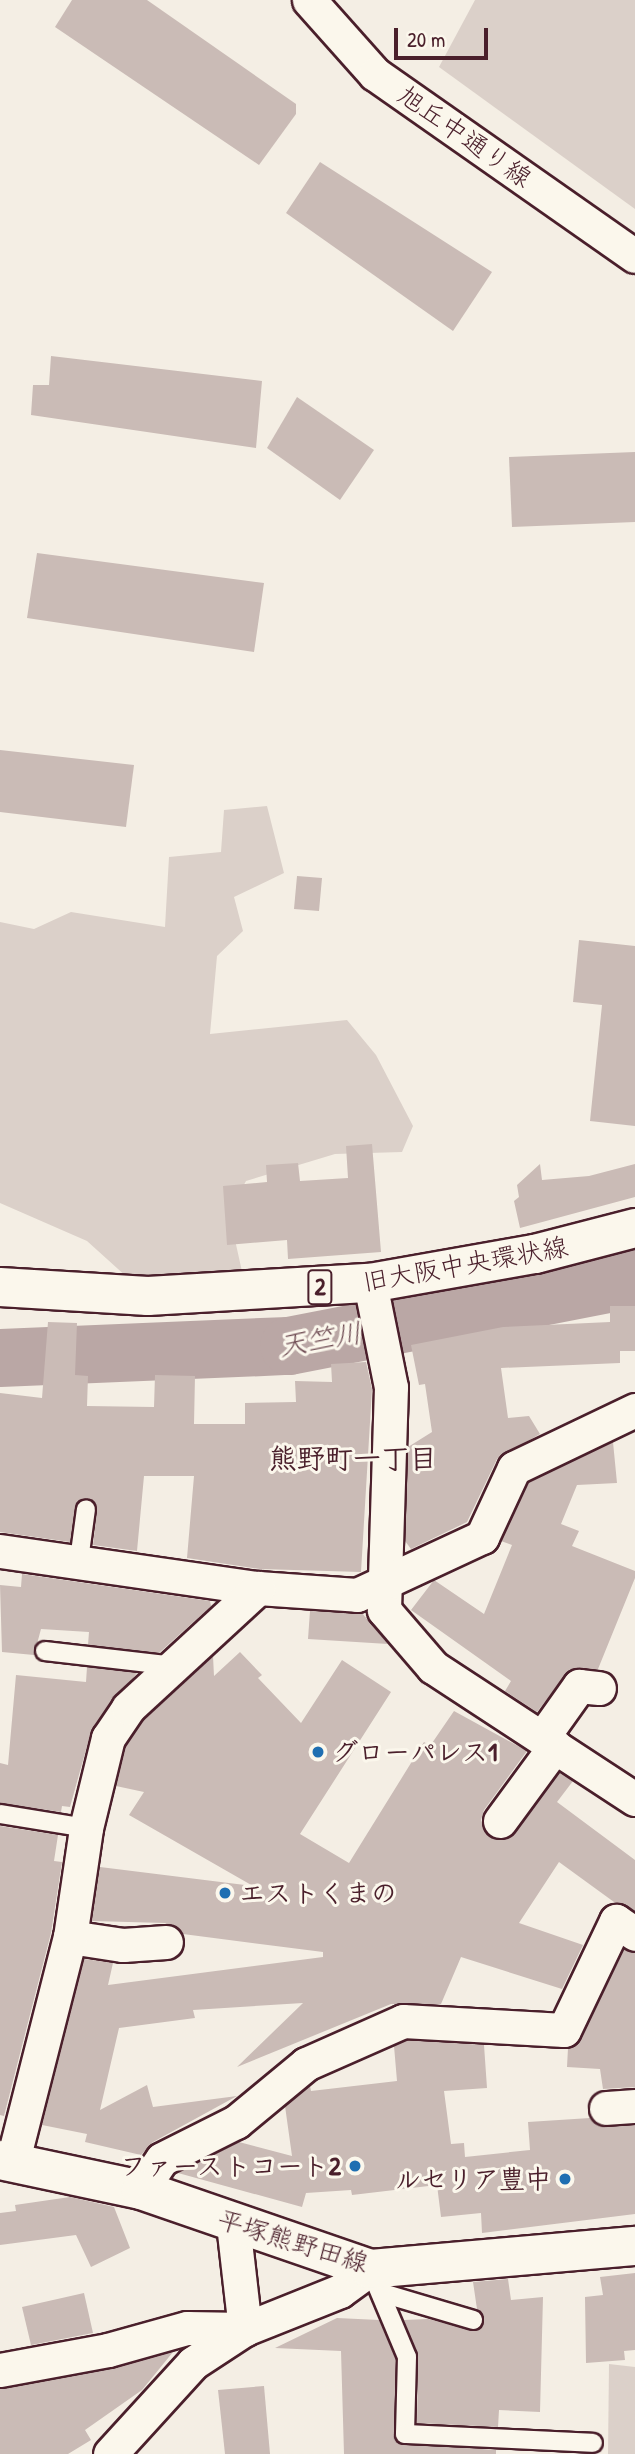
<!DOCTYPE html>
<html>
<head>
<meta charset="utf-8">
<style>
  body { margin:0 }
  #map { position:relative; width:635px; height:2454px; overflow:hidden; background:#f4eee4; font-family:"Patrick Hand","Klee One",sans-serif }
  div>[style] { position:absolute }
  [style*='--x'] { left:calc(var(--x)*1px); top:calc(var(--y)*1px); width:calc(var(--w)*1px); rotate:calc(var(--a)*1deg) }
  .green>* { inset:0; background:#dbd0c9 }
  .river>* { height:58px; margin:-29px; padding:0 29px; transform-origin:29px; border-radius:29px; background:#baa7a5 }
  .building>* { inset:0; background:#cabbb6 }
  .roads { filter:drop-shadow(2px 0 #4a1f2b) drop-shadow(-2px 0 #4a1f2b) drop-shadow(0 2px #4a1f2b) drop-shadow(0 -2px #4a1f2b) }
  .lane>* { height:18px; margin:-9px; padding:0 9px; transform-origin:9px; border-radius:9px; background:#fbf7ec }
  .street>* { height:33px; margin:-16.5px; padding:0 16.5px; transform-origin:16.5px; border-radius:16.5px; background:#fbf7ec }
  .secondary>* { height:38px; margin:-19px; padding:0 19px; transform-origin:19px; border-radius:19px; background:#fbf7ec }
  .primary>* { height:38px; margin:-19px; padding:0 19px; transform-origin:19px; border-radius:19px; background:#fbf7ec }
  .dots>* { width:19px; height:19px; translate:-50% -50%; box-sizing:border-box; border:4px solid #fbf7ec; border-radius:50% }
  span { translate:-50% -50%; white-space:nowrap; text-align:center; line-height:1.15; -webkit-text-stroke:6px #fbf7ec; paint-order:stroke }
  .shield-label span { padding:2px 5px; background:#fbf7ec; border:2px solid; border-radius:5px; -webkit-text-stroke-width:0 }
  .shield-label { font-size:24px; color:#4a1f2b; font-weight:700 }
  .street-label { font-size:26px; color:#4a1f2b }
  .poi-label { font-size:26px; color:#4a1f2b; font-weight:700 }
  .left { translate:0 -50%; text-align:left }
  .right { translate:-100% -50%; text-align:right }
  .water-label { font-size:28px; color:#714f56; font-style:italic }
  .neighbourhood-label { font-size:28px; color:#4a1f2b; font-weight:700 }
  .scale { position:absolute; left:394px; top:28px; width:94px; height:32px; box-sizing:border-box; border:4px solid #4a1f2b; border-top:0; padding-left:9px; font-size:21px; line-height:24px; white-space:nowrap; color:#4a1f2b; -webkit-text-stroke:5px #fbf7ec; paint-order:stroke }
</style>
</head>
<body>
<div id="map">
  <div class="green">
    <i style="clip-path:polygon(475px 0,635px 0,635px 209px,439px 67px)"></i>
    <i style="clip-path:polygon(267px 806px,284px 873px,234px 897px,243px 931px,217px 956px,210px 1034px,347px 1020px,376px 1055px,413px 1126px,402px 1152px,335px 1154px,246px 1181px,229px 1213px,243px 1276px,128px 1278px,87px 1241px,0 1203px,0 922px,34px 929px,71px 912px,165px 927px,169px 857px,221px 852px,224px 810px)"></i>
    <i style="clip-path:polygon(609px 2364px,635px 2367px,635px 2454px,608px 2454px)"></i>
  </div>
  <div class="river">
    <i style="--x:0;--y:1358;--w:289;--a:-2.4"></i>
    <i style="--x:289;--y:1346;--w:352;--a:-11"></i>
  </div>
  <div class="building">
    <i style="clip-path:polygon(72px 0,147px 0,296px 104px,296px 114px,259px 165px,55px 27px)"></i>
    <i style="clip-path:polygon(320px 162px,492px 272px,453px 331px,286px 213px)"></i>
    <i style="clip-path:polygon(51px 356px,262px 381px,256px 448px,31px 415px,33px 385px,49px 385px)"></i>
    <i style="clip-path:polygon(297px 397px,374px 450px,340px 500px,267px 448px)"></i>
    <i style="clip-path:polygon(635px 452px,635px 522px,512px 527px,509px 457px)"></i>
    <i style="clip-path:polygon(37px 553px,264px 583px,254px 652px,27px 618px)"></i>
    <i style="clip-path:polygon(0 750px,134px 765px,126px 827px,0 812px)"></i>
    <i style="clip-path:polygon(297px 876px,322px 878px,319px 911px,294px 909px)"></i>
    <i style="clip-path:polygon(579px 940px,635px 946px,635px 1126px,590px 1121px,602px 1005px,573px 1002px)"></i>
    <i style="clip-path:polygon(372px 1144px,381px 1252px,288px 1259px,287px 1240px,227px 1245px,223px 1186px,267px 1182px,266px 1165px,298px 1163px,300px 1181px,348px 1178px,346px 1146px)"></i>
    <i style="clip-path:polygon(540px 1164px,542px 1180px,589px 1176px,635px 1164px,635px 1197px,520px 1228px,514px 1201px,519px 1197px,517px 1185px)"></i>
    <i style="clip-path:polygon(610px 1306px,635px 1306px,635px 1351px,620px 1351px,620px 1363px,501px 1368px,508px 1418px,529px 1416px,540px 1434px,497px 1459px,467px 1522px,411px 1549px,405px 1541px,408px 1447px,432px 1432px,425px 1384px,419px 1385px,411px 1345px,503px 1327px,610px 1322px)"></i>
    <i style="clip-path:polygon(48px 1322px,77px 1323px,75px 1375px,88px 1376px,87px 1406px,154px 1407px,155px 1375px,195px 1376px,194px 1424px,245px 1424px,245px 1403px,296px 1402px,295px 1381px,332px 1382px,331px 1364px,366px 1362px,372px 1389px,361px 1572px,260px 1569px,187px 1558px,194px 1476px,144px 1476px,137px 1551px,93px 1545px,97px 1510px,87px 1498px,75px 1507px,70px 1542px,0 1532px,0 1393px,42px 1398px)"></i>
    <i style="clip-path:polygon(613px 1442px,617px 1483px,577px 1485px,561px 1524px,579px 1531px,572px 1546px,635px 1571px,635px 1578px,598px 1669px,570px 1669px,537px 1712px,505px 1691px,511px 1681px,411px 1610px,434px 1580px,484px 1614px,512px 1545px,501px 1541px,529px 1482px)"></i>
    <i style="clip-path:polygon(22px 1574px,210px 1601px,211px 1606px,159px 1653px,88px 1645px,89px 1632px,41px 1629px,34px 1655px,2px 1652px,0 1585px,21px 1587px)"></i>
    <i style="clip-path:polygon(310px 1611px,362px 1613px,388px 1644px,308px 1639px)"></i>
    <i style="clip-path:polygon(240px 1652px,262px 1675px,258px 1678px,301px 1723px,342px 1660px,391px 1692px,300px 1834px,349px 1863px,424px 1742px,430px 1746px,454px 1711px,527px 1751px,484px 1810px,481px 1820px,488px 1836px,499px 1840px,515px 1833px,559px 1773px,573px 1781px,557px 1802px,635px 1860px,635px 1911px,614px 1902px,559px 1862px,519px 1923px,583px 1945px,562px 1989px,461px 1957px,441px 2004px,391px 2004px,237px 2067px,303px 2003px,193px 2010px,195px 2018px,119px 2028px,100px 2110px,147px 2085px,153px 2107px,237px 2096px,153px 2142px,141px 2155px,85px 2142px,87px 2134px,42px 2125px,84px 1959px,113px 1963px,108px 1985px,323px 1957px,323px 1952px,183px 1934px,165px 1923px,92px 1921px,100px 1867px,253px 1886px,129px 1815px,144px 1792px,116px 1786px,126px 1746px,143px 1721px,213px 1656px,214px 1676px)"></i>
    <i style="clip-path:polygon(87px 1667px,137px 1673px,92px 1728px,70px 1807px,62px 1806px,61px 1812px,0 1803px,0 1763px,8px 1765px,16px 1675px,86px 1682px)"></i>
    <i style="clip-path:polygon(0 1826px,58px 1835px,54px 1861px,62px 1862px,51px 1933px,4px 2116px,0 2115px)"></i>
    <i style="clip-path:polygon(624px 1950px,635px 1953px,635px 2087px,603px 2089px,600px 2069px,567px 2067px,568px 2048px,581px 2038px)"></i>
    <i style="clip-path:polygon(407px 2040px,484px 2045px,487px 2088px,444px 2091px,451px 2144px,464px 2143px,465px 2157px,530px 2150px,528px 2122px,590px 2118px,607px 2127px,635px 2125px,635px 2214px,482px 2233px,481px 2213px,441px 2217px,437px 2185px,352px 2195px,351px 2190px,306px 2193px,302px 2207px,178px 2173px,239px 2142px,292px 2156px,285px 2106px,310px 2086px,311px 2091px,397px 2081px,394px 2046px)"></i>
    <i style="clip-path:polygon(70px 2197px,114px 2207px,130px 2248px,91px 2267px,76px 2235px,0 2245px,0 2213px,16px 2211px,15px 2205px)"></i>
    <i style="clip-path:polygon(635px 2273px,635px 2350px,624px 2351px,625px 2360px,586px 2363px,585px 2297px,603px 2295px,600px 2277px)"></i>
    <i style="clip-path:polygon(508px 2279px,511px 2300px,543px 2297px,540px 2412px,499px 2410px,498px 2427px,417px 2423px,418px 2357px,404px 2320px,428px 2319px,476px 2331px,484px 2318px,477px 2309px,473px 2282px)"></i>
    <i style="clip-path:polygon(84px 2293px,93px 2333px,31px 2345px,22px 2307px)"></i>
    <i style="clip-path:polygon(337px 2318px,379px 2320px,396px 2359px,394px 2434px,398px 2443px,496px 2450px,496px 2454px,344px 2454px,341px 2351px,275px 2348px)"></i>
    <i style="clip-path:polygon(173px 2352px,142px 2390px,85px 2430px,91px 2440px,68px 2454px,0 2454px,0 2389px)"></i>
    <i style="clip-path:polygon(264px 2386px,270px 2454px,225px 2454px,218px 2390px)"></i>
  </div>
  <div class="roads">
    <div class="lane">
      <i style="--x:79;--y:1560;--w:51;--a:-82.2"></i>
      <i style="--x:45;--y:1651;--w:130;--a:6.6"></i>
      <i style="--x:0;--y:1814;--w:87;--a:9.2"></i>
      <i style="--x:370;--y:2269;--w:95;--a:67.2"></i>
      <i style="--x:407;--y:2357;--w:77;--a:91.5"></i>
      <i style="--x:405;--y:2434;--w:188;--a:2.7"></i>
      <i style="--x:382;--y:2293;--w:95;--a:16.5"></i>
    </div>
    <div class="street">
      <i style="--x:309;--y:0;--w:99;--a:48.3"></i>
      <i style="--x:375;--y:74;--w:317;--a:35"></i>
      <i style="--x:370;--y:1283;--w:106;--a:78.6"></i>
      <i style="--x:391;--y:1387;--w:223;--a:91.8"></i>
      <i style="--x:384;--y:1610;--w:75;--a:49.3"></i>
      <i style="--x:433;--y:1667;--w:241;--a:33.2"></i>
      <i style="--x:0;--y:1551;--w:261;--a:8.2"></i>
      <i style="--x:258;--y:1588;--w:99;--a:4"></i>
      <i style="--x:357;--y:1595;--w:138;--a:-24.9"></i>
      <i style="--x:482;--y:1537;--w:76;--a:-65.1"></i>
      <i style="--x:514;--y:1468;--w:134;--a:-25.6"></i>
      <i style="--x:542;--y:1738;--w:64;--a:-54.6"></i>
      <i style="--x:579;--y:1686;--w:20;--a:6"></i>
      <i style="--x:500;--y:1821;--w:93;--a:-53.7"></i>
      <i style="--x:70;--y:1937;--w:54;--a:8.6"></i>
      <i style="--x:123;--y:1945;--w:43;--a:-4"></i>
      <i style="--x:606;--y:2108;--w:29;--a:-4"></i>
      <i style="--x:13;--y:2160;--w:230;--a:-75.7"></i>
      <i style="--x:70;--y:1937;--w:110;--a:-81.6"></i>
      <i style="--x:86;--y:1828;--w:93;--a:-76.3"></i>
      <i style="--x:108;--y:1738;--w:36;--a:-56"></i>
      <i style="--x:128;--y:1708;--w:177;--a:-42.7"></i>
      <i style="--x:141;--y:2190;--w:37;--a:-56"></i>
      <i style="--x:162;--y:2159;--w:83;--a:-26.6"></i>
      <i style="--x:236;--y:2122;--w:91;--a:-39.6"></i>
      <i style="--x:306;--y:2064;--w:106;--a:-23.9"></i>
      <i style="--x:403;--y:2021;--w:161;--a:3.2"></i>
      <i style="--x:564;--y:2030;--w:121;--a:-64.5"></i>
      <i style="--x:616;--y:1921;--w:23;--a:34"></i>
      <i style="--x:0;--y:2370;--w:110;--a:-10.5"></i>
      <i style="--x:108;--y:2350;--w:82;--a:-15.6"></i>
      <i style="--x:187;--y:2328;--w:58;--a:1"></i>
      <i style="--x:245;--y:2329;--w:106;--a:-96.5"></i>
      <i style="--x:110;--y:2454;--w:123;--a:-47.6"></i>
      <i style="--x:193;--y:2363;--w:62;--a:-33.2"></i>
      <i style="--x:245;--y:2329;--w:102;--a:-21.8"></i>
      <i style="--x:340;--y:2291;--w:37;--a:-36"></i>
    </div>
    <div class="secondary">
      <i style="--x:0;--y:2160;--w:144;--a:12"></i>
      <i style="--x:141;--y:2190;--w:242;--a:19"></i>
      <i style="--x:370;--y:2269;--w:266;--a:-5"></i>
    </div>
    <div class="primary">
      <i style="--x:0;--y:1287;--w:148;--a:3.5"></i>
      <i style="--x:148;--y:1296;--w:222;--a:-3.4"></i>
      <i style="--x:370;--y:1283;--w:168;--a:-10"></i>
      <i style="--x:535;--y:1254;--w:103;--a:-14.6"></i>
    </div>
  </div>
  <div class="dots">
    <i style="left:318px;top:1752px;background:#1f6fb2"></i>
    <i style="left:225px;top:1893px;background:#1f6fb2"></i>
    <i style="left:355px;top:2166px;background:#1f6fb2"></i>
    <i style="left:565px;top:2179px;background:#1f6fb2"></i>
  </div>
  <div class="shield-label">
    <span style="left:320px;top:1287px">2</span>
  </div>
  <div class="street-label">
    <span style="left:465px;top:136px;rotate:35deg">旭丘中通り線</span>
    <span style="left:465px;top:1264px;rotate:-10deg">旧大阪中央環状線</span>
    <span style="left:293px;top:2241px;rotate:17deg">平塚熊野田線</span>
  </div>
  <div class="poi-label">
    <span class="left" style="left:332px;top:1752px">グローパレス1</span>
    <span class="left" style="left:239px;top:1893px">エストくまの</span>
    <span class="right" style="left:341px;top:2166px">ファーストコート2</span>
    <span class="right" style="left:551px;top:2179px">ルセリア豊中</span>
  </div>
  <div class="water-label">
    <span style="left:320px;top:1339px;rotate:-10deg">天竺川</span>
  </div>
  <div class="neighbourhood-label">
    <span style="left:353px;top:1458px">熊野町一丁目</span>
  </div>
  <div class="scale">20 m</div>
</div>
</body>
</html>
